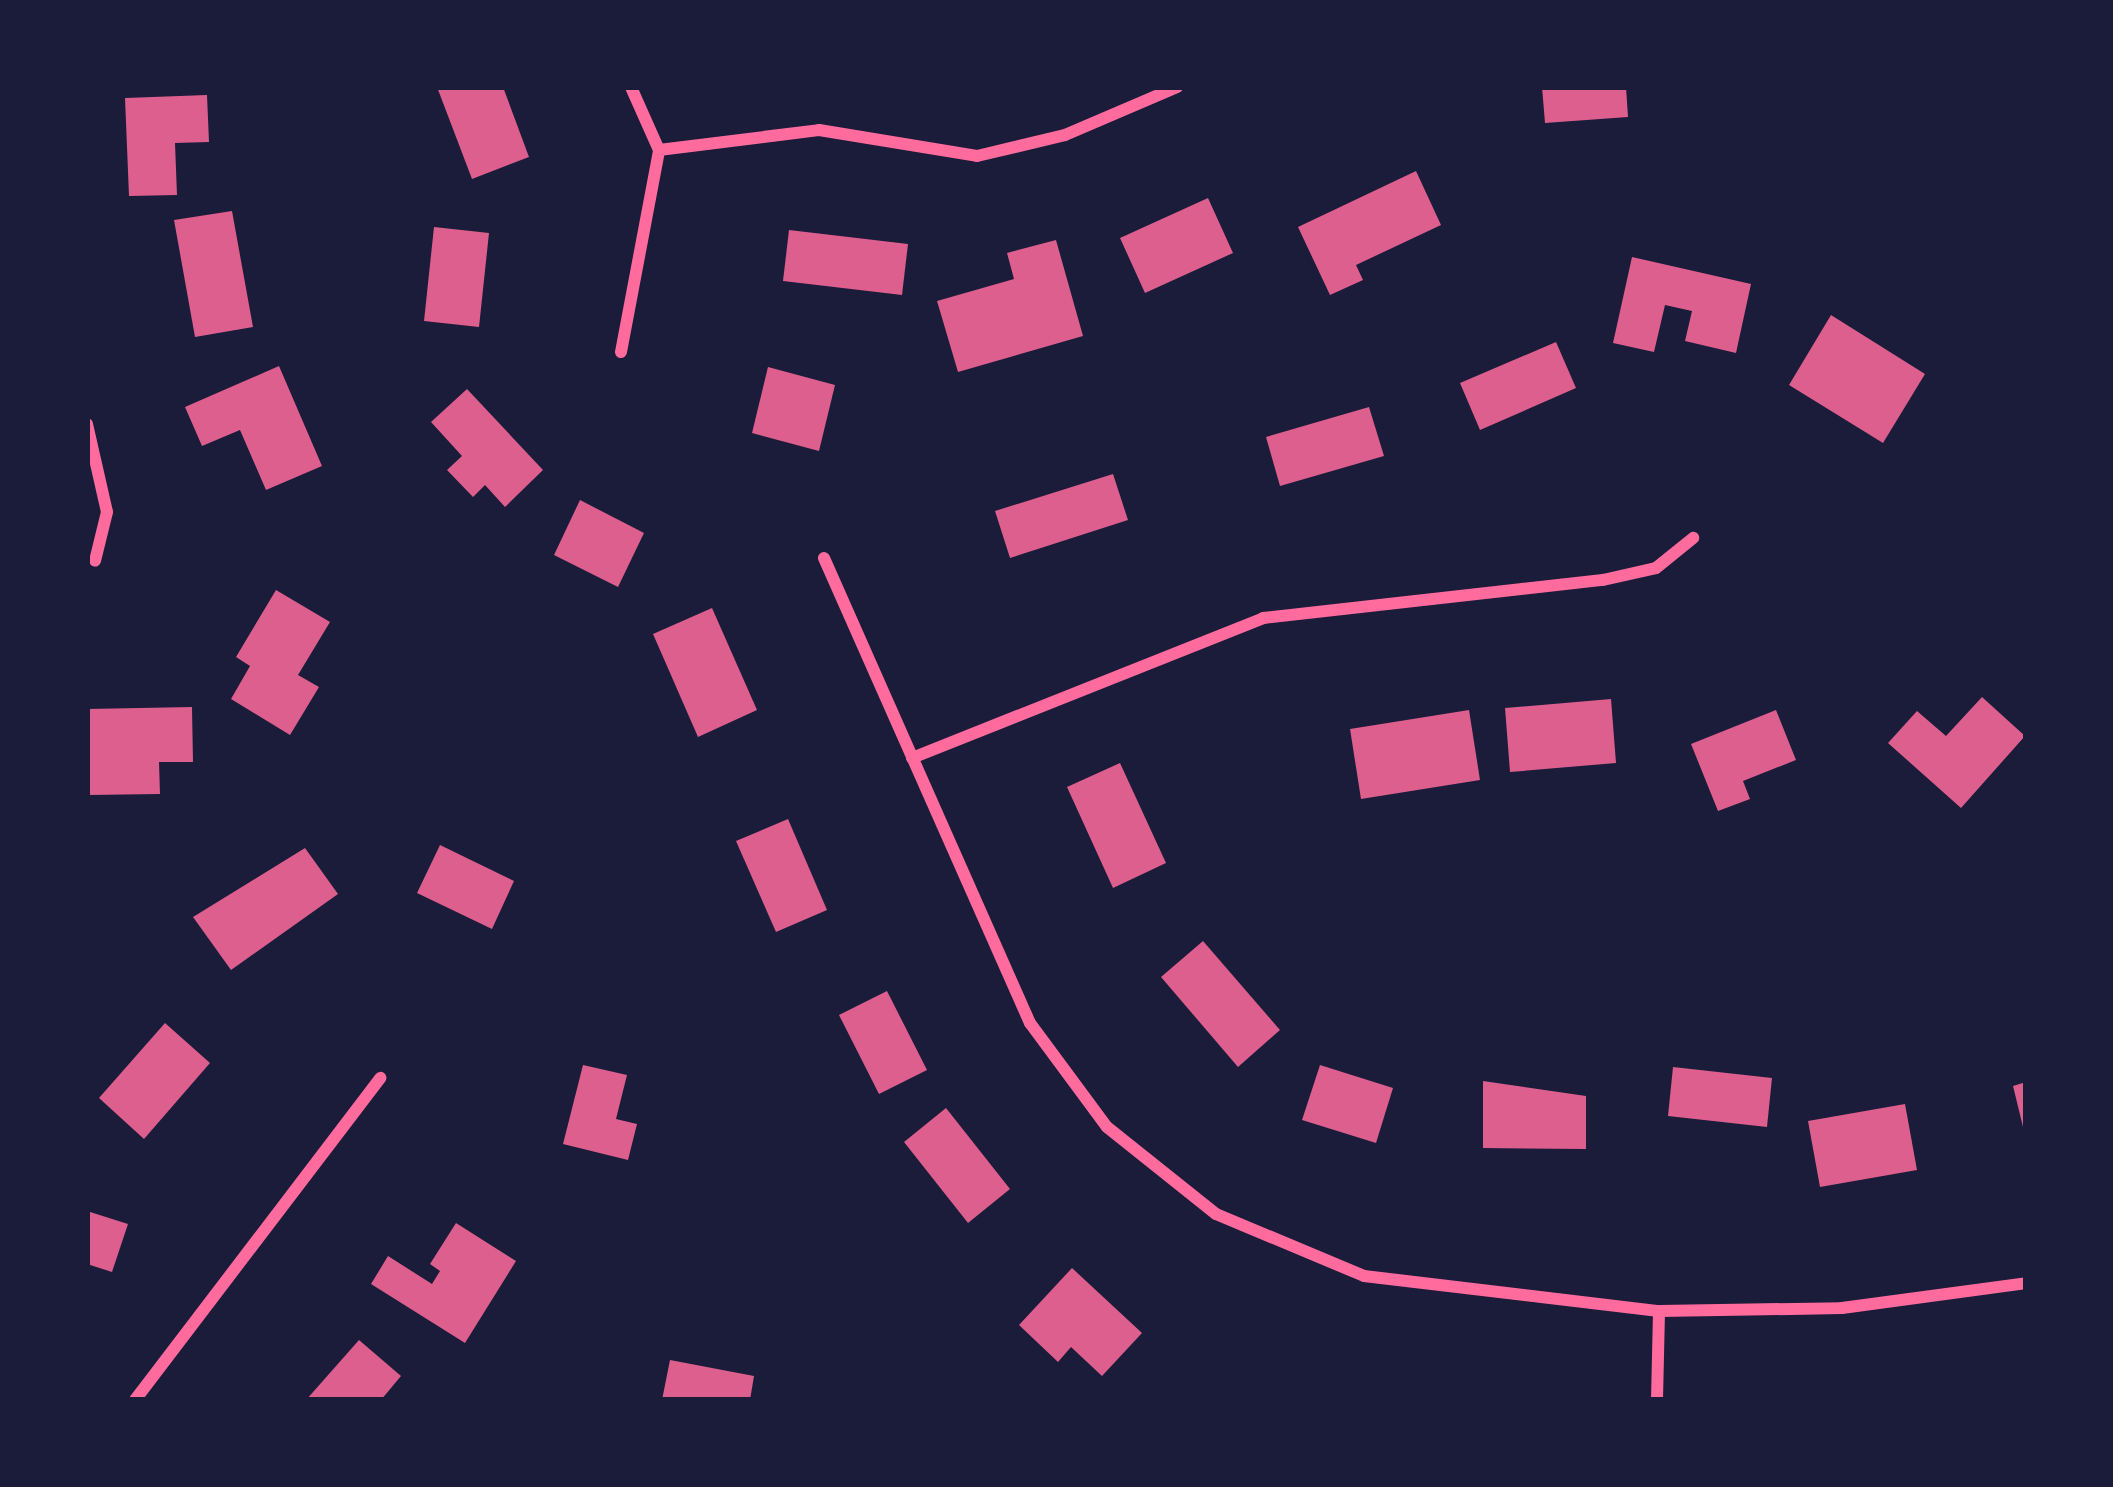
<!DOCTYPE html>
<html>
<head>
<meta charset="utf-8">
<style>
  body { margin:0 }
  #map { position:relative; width:2113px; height:1487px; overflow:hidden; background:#1b1b3a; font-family:Cabin,sans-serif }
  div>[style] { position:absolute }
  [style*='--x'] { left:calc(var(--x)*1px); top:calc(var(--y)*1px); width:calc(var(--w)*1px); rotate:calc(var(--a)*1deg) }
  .building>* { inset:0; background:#dd5f8e }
  .minor>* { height:12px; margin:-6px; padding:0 6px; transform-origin:6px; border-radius:6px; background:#ff6b9d }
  span { translate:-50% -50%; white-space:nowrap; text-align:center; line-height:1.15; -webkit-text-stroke:12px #1b1b3a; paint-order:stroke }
  .frame { position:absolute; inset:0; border:90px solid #1b1b3a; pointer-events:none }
</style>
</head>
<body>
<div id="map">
  <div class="building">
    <i style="clip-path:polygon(437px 87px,503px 87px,529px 157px,472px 179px)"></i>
    <i style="clip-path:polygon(1542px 87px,1626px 87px,1628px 117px,1545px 123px)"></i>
    <i style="clip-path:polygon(207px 95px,209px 142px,175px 143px,177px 195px,129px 196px,125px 98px)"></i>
    <i style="clip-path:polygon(1416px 171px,1441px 225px,1356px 265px,1363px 280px,1330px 295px,1298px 227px)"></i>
    <i style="clip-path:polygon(1208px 198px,1233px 253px,1145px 293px,1120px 238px)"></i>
    <i style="clip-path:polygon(232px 211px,253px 327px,195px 337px,174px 220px)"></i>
    <i style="clip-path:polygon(434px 227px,489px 233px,479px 327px,424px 321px)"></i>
    <i style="clip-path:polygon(789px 230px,908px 244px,902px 295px,783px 281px)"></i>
    <i style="clip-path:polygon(1056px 240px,1083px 336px,958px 372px,937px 301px,1014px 279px,1007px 253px)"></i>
    <i style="clip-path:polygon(1632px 257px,1751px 284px,1736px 353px,1685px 341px,1692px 311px,1665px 305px,1654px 352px,1613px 343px)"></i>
    <i style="clip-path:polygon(1831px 315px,1925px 374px,1883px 443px,1789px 385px)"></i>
    <i style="clip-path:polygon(1556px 342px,1576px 388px,1480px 430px,1460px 383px)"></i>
    <i style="clip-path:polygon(279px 366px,322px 466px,266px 490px,240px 430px,202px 446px,185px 407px)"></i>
    <i style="clip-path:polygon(768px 367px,835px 385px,819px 451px,752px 433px)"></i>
    <i style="clip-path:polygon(467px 389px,543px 470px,505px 507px,485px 485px,473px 497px,447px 470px,462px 456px,431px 422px)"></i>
    <i style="clip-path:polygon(1369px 407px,1384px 456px,1280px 486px,1266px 437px)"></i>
    <i style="clip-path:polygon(1113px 474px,1128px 520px,1010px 558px,995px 511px)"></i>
    <i style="clip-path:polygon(580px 500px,644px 533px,618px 587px,554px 555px)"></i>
    <i style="clip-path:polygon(276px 590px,330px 622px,298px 675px,319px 687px,290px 735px,231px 699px,250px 666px,236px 657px)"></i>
    <i style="clip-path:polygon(712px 608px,757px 710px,698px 737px,653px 634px)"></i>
    <i style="clip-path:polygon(1982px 697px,2025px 736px,1961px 808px,1888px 743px,1917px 711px,1946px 736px)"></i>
    <i style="clip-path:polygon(1611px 699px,1616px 763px,1510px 772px,1505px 708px)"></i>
    <i style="clip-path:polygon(192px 707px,193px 762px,159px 762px,160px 794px,89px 795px,87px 709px)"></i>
    <i style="clip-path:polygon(1469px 710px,1480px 780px,1361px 799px,1350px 729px)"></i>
    <i style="clip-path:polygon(1776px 710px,1796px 760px,1743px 781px,1750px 799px,1718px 811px,1691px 744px)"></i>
    <i style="clip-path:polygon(1120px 763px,1166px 863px,1113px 888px,1067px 787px)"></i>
    <i style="clip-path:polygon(788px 819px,827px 910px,776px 932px,736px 841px)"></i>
    <i style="clip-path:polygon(440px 845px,514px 881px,492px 929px,417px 893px)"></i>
    <i style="clip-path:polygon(305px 848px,338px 894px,231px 970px,193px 917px)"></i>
    <i style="clip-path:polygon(1203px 941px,1280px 1030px,1238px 1067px,1161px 977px)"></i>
    <i style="clip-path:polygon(887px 991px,927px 1070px,879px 1094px,839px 1015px)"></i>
    <i style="clip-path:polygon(165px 1023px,210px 1063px,144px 1139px,99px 1098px)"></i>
    <i style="clip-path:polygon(583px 1065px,627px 1075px,616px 1119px,637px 1124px,628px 1160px,563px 1144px)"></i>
    <i style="clip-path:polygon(1320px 1065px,1393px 1088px,1376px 1143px,1302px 1120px)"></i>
    <i style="clip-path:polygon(1673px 1067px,1772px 1078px,1767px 1127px,1668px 1116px)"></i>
    <i style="clip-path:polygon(1483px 1081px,1586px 1096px,1586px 1149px,1483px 1148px)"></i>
    <i style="clip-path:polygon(2026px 1082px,2026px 1131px,2024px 1131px,2013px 1086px)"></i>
    <i style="clip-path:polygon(1905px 1104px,1917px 1170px,1820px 1187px,1808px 1121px)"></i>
    <i style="clip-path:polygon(946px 1108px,1010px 1189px,968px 1223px,904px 1142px)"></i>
    <i style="clip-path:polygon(87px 1211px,128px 1224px,112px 1272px,87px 1264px)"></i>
    <i style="clip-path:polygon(456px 1223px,516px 1261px,465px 1343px,371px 1284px,388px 1256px,432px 1284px,440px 1271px,430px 1264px)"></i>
    <i style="clip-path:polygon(1072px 1268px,1142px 1333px,1102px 1376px,1071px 1347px,1058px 1362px,1019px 1325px)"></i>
    <i style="clip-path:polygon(359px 1340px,401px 1376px,381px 1400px,306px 1400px)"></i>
    <i style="clip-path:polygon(670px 1360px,754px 1376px,750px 1400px,662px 1400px)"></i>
  </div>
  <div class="minor">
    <i style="--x:659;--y:150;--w:161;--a:-7.1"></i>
    <i style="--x:819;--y:130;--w:160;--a:9.3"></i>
    <i style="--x:977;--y:156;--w:90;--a:-13.4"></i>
    <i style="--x:1065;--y:135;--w:122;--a:-23.2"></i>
    <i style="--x:621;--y:352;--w:206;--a:-79.3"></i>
    <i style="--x:659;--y:150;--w:69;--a:-114"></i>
    <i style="--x:87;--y:424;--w:90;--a:77.2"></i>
    <i style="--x:107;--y:512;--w:50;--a:103.8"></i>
    <i style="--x:824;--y:558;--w:509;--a:66.11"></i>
    <i style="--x:1030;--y:1023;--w:129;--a:53.5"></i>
    <i style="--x:1107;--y:1127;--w:139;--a:38.6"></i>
    <i style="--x:1216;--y:1214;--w:160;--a:22.7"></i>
    <i style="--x:1364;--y:1276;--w:297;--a:6.8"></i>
    <i style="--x:1659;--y:1311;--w:183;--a:-0.9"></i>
    <i style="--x:1842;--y:1308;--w:186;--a:-7.7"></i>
    <i style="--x:912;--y:758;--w:378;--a:-21.7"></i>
    <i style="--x:1263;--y:618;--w:342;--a:-6.4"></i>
    <i style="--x:1603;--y:580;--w:54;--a:-12.8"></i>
    <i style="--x:1656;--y:568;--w:48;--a:-39"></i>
    <i style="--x:135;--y:1400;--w:405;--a:-52.7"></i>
    <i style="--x:1657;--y:1400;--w:89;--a:-88.7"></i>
  </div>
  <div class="frame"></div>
</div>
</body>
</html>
